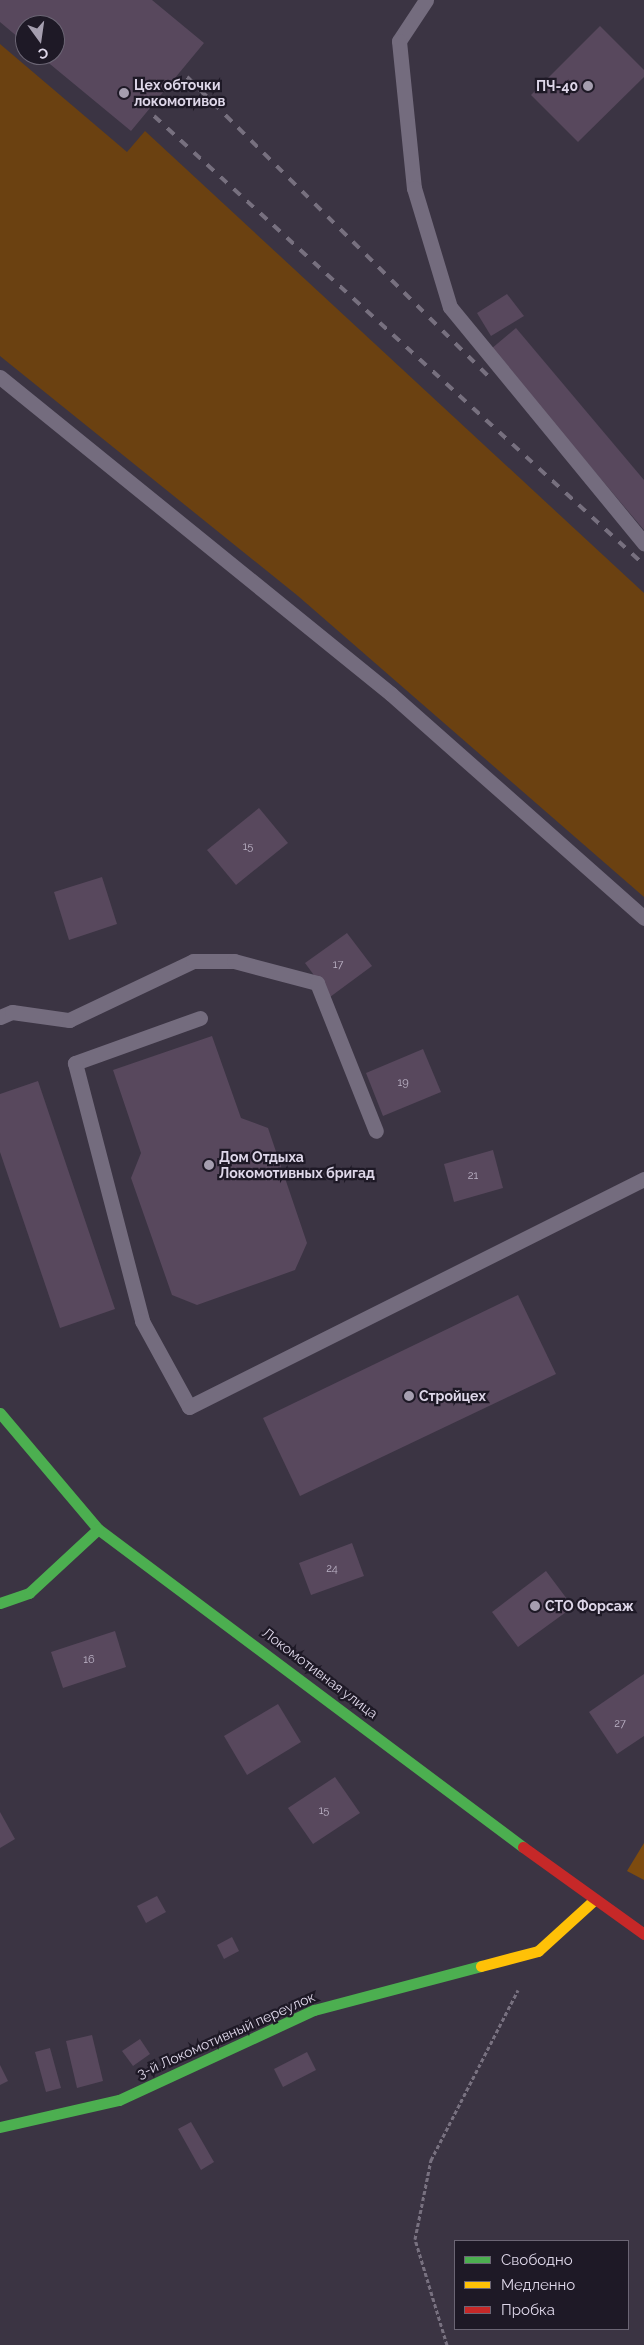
<!DOCTYPE html>
<html>
<head>
<meta charset="utf-8">
<style>
  body { margin:0 }
  #map { position:relative; width:644px; height:2345px; overflow:hidden; background:#3b3443; font-family:Raleway,sans-serif }
  div>[style] { position:absolute }
  [style*='--x'] { left:calc(var(--x)*1px); top:calc(var(--y)*1px); width:calc(var(--w)*1px); rotate:calc(var(--a)*1deg) }
  .green>* { inset:0; background:#6b4111 }
  .forest>* { inset:0; background:#7d4b0f }
  .building>* { inset:0; background:#58485d }
  .path>* { height:3px; margin-top:-1.5px; transform-origin:0; background:repeating-linear-gradient(90deg,#787180 0 4px,transparent 0 6.5px) }
  .lane>* { height:15px; margin:-7.5px; padding:0 7.5px; transform-origin:7.5px; border-radius:7.5px; background:#746c7e }
  .fast>* { height:11px; margin:-5.5px; padding:0 5.5px; transform-origin:5.5px; border-radius:5.5px; background:#4caf50 }
  .slow>* { height:11px; margin:-5.5px; padding:0 5.5px; transform-origin:5.5px; border-radius:5.5px; background:#ffc107 }
  .jam>* { height:11px; margin:-5.5px; padding:0 5.5px; transform-origin:5.5px; border-radius:5.5px; background:#c62828 }
  .rail>* { height:4px; margin-top:-2px; transform-origin:0; background:repeating-linear-gradient(90deg,#77707f 0 9px,transparent 0 18px) }
  .dots>* { width:14px; height:14px; translate:-50% -50%; box-sizing:border-box; border:2px solid #1e1926; border-radius:50% }
  span { translate:-50% -50%; white-space:nowrap; text-align:center; line-height:1.15; -webkit-text-stroke:4.5px #1e1926; paint-order:stroke }
  .number-label { font-size:11px; color:#bcb3c6 }
  .number-label span { -webkit-text-stroke-width:0 }
  .poi-label { font-size:14px; color:#ded7e9; font-weight:700 }
  .left { translate:0 -50%; text-align:left }
  .right { translate:-100% -50%; text-align:right }
  .street-label { font-size:14px; color:#ded7e9 }
  .legend { position:absolute; left:454px; top:2240px; width:175px; height:90px; box-sizing:border-box; background:#1e1926; border:1px solid #6b6574; margin:0; padding:6px 9px; list-style:none; font-size:15px; color:#ded7e9 }
  .legend li { display:flex; align-items:center; gap:10px; height:25px }
  .legend b { width:25px; border:1px solid #6b6574 }
  .north { position:absolute; left:15px; top:15px; width:50px; height:50px; box-sizing:border-box; background:#1e1926; border:1px solid #6b6574; border-radius:50%; rotate:166deg; font-size:14px; font-weight:700; line-height:20px; text-align:center; color:#ded7e9 }
  .north::after { content:''; display:block; margin:auto; width:18px; height:22px; background:#a59eaf; clip-path:polygon(50% 0,100% 100%,50% 72%,0 100%) }
</style>
</head>
<body>
<div id="map">
  <div class="green">
    <i style="clip-path:polygon(0 44px,127px 152px,145px 131px,644px 593px,644px 897px,298px 596px,0 356px)"></i>
  </div>
  <div class="forest">
    <i style="clip-path:polygon(644px 1843px,644px 1880px,627px 1871px)"></i>
  </div>
  <div class="building">
    <i style="clip-path:polygon(0 0,152px 0,204px 43px,131px 131px,39px 55px,55px 55px,55px 25px,25px 25px,25px 43px,0 22px)"></i>
    <i style="clip-path:polygon(600px 26px,644px 70px,644px 77px,578px 142px,531px 95px)"></i>
    <i style="clip-path:polygon(507px 294px,524px 316px,491px 336px,477px 313px)"></i>
    <i style="clip-path:polygon(516px 328px,644px 480px,644px 530px,491px 349px)"></i>
    <i style="clip-path:polygon(259px 808px,288px 843px,236px 885px,207px 850px)"></i>
    <i style="clip-path:polygon(102px 877px,117px 924px,69px 940px,54px 892px)"></i>
    <i style="clip-path:polygon(347px 933px,372px 966px,330px 997px,305px 963px)"></i>
    <i style="clip-path:polygon(212px 1036px,241px 1118px,268px 1128px,307px 1243px,295px 1270px,197px 1305px,172px 1295px,131px 1178px,141px 1153px,113px 1070px)"></i>
    <i style="clip-path:polygon(423px 1049px,441px 1092px,383px 1116px,366px 1073px)"></i>
    <i style="clip-path:polygon(38px 1081px,115px 1309px,60px 1328px,0 1152px,0 1094px)"></i>
    <i style="clip-path:polygon(493px 1150px,503px 1188px,454px 1202px,444px 1164px)"></i>
    <i style="clip-path:polygon(518px 1295px,556px 1374px,300px 1496px,263px 1418px)"></i>
    <i style="clip-path:polygon(352px 1543px,364px 1576px,311px 1595px,299px 1563px)"></i>
    <i style="clip-path:polygon(546px 1571px,573px 1607px,518px 1647px,492px 1612px)"></i>
    <i style="clip-path:polygon(115px 1631px,126px 1667px,63px 1688px,51px 1652px)"></i>
    <i style="clip-path:polygon(644px 1674px,644px 1736px,617px 1754px,589px 1712px)"></i>
    <i style="clip-path:polygon(278px 1704px,301px 1742px,247px 1775px,224px 1736px)"></i>
    <i style="clip-path:polygon(335px 1777px,360px 1813px,313px 1844px,288px 1808px)"></i>
    <i style="clip-path:polygon(0 1812px,15px 1839px,0 1848px)"></i>
    <i style="clip-path:polygon(157px 1896px,166px 1912px,146px 1923px,137px 1906px)"></i>
    <i style="clip-path:polygon(232px 1937px,239px 1951px,224px 1959px,217px 1945px)"></i>
    <i style="clip-path:polygon(92px 2035px,103px 2081px,77px 2088px,66px 2041px)"></i>
    <i style="clip-path:polygon(140px 2039px,150px 2054px,133px 2066px,122px 2051px)"></i>
    <i style="clip-path:polygon(50px 2048px,61px 2088px,46px 2092px,35px 2052px)"></i>
    <i style="clip-path:polygon(307px 2052px,316px 2070px,283px 2087px,274px 2069px)"></i>
    <i style="clip-path:polygon(0 2065px,8px 2081px,0 2085px)"></i>
    <i style="clip-path:polygon(191px 2122px,214px 2162px,201px 2170px,178px 2129px)"></i>
  </div>
  <div class="path">
    <i style="--x:447;--y:2345;--w:111;--a:-106.8"></i>
    <i style="--x:415;--y:2239;--w:81;--a:-78.6"></i>
    <i style="--x:431;--y:2160;--w:191;--a:-62.9"></i>
  </div>
  <div class="lane">
    <i style="--x:426;--y:0;--w:49;--a:123.4"></i>
    <i style="--x:399;--y:41;--w:148;--a:84.2"></i>
    <i style="--x:414;--y:188;--w:124;--a:73.2"></i>
    <i style="--x:450;--y:307;--w:306;--a:50.6"></i>
    <i style="--x:0;--y:377;--w:503;--a:39.03"></i>
    <i style="--x:391;--y:694;--w:338;--a:41.5"></i>
    <i style="--x:0;--y:1017;--w:13;--a:-23"></i>
    <i style="--x:12;--y:1012;--w:58;--a:8"></i>
    <i style="--x:69;--y:1020;--w:137;--a:-25.4"></i>
    <i style="--x:193;--y:961;--w:41;--a:0"></i>
    <i style="--x:234;--y:961;--w:86;--a:14.8"></i>
    <i style="--x:317;--y:983;--w:159;--a:68.3"></i>
    <i style="--x:200;--y:1018;--w:133;--a:160.2"></i>
    <i style="--x:75;--y:1063;--w:267;--a:75.4"></i>
    <i style="--x:142;--y:1321;--w:98;--a:61.3"></i>
    <i style="--x:189;--y:1407;--w:509;--a:-26.62"></i>
  </div>
  <div class="fast">
    <i style="--x:0;--y:1413;--w:152;--a:49.8"></i>
    <i style="--x:98;--y:1529;--w:531;--a:36.81"></i>
    <i style="--x:0;--y:1603;--w:31;--a:-19"></i>
    <i style="--x:29;--y:1593;--w:94;--a:-42.8"></i>
    <i style="--x:0;--y:2127;--w:122;--a:-12.8"></i>
    <i style="--x:119;--y:2100;--w:215;--a:-24.8"></i>
    <i style="--x:314;--y:2010;--w:173;--a:-14.8"></i>
  </div>
  <div class="slow">
    <i style="--x:481;--y:1966;--w:59;--a:-14.7"></i>
    <i style="--x:538;--y:1951;--w:74;--a:-42.3"></i>
  </div>
  <div class="jam">
    <i style="--x:523;--y:1847;--w:149;--a:35.7"></i>
  </div>
  <div class="rail">
    <i style="--x:187;--y:77;--w:424;--a:44.8"></i>
    <i style="--x:154;--y:116;--w:660;--a:42.48"></i>
  </div>
  <div class="dots">
    <i style="left:588px;top:86px;background:#a59eaf"></i>
    <i style="left:124px;top:93px;background:#a59eaf"></i>
    <i style="left:209px;top:1165px;background:#a59eaf"></i>
    <i style="left:409px;top:1396px;background:#a59eaf"></i>
    <i style="left:535px;top:1606px;background:#a59eaf"></i>
  </div>
  <div class="number-label">
    <span style="left:248px;top:847px">15</span>
    <span style="left:338px;top:965px">17</span>
    <span style="left:403px;top:1083px">19</span>
    <span style="left:473px;top:1176px">21</span>
    <span style="left:332px;top:1569px">24</span>
    <span style="left:89px;top:1660px">16</span>
    <span style="left:620px;top:1724px">27</span>
    <span style="left:324px;top:1811px">15</span>
  </div>
  <div class="poi-label">
    <span class="left" style="left:134px;top:93px">Цех обточки<br>локомотивов</span>
    <span class="right" style="left:578px;top:86px">ПЧ-40</span>
    <span class="left" style="left:219px;top:1165px">Дом Отдыха<br>Локомотивных бригад</span>
    <span class="left" style="left:419px;top:1396px">Стройцех</span>
    <span class="left" style="left:545px;top:1606px">СТО Форсаж</span>
  </div>
  <div class="street-label">
    <span style="left:320px;top:1673px;rotate:37deg">Локомотивная улица</span>
    <span style="left:226px;top:2035px;rotate:-24deg">3-й Локомотивный переулок</span>
  </div>
  <ul class="legend">
  <li><b style="height:6px;background:#4caf50"></b>Свободно</li>
  <li><b style="height:6px;background:#ffc107"></b>Медленно</li>
  <li><b style="height:6px;background:#c62828"></b>Пробка</li>
  </ul>
  <div class="north">С</div>
</div>
</body>
</html>
